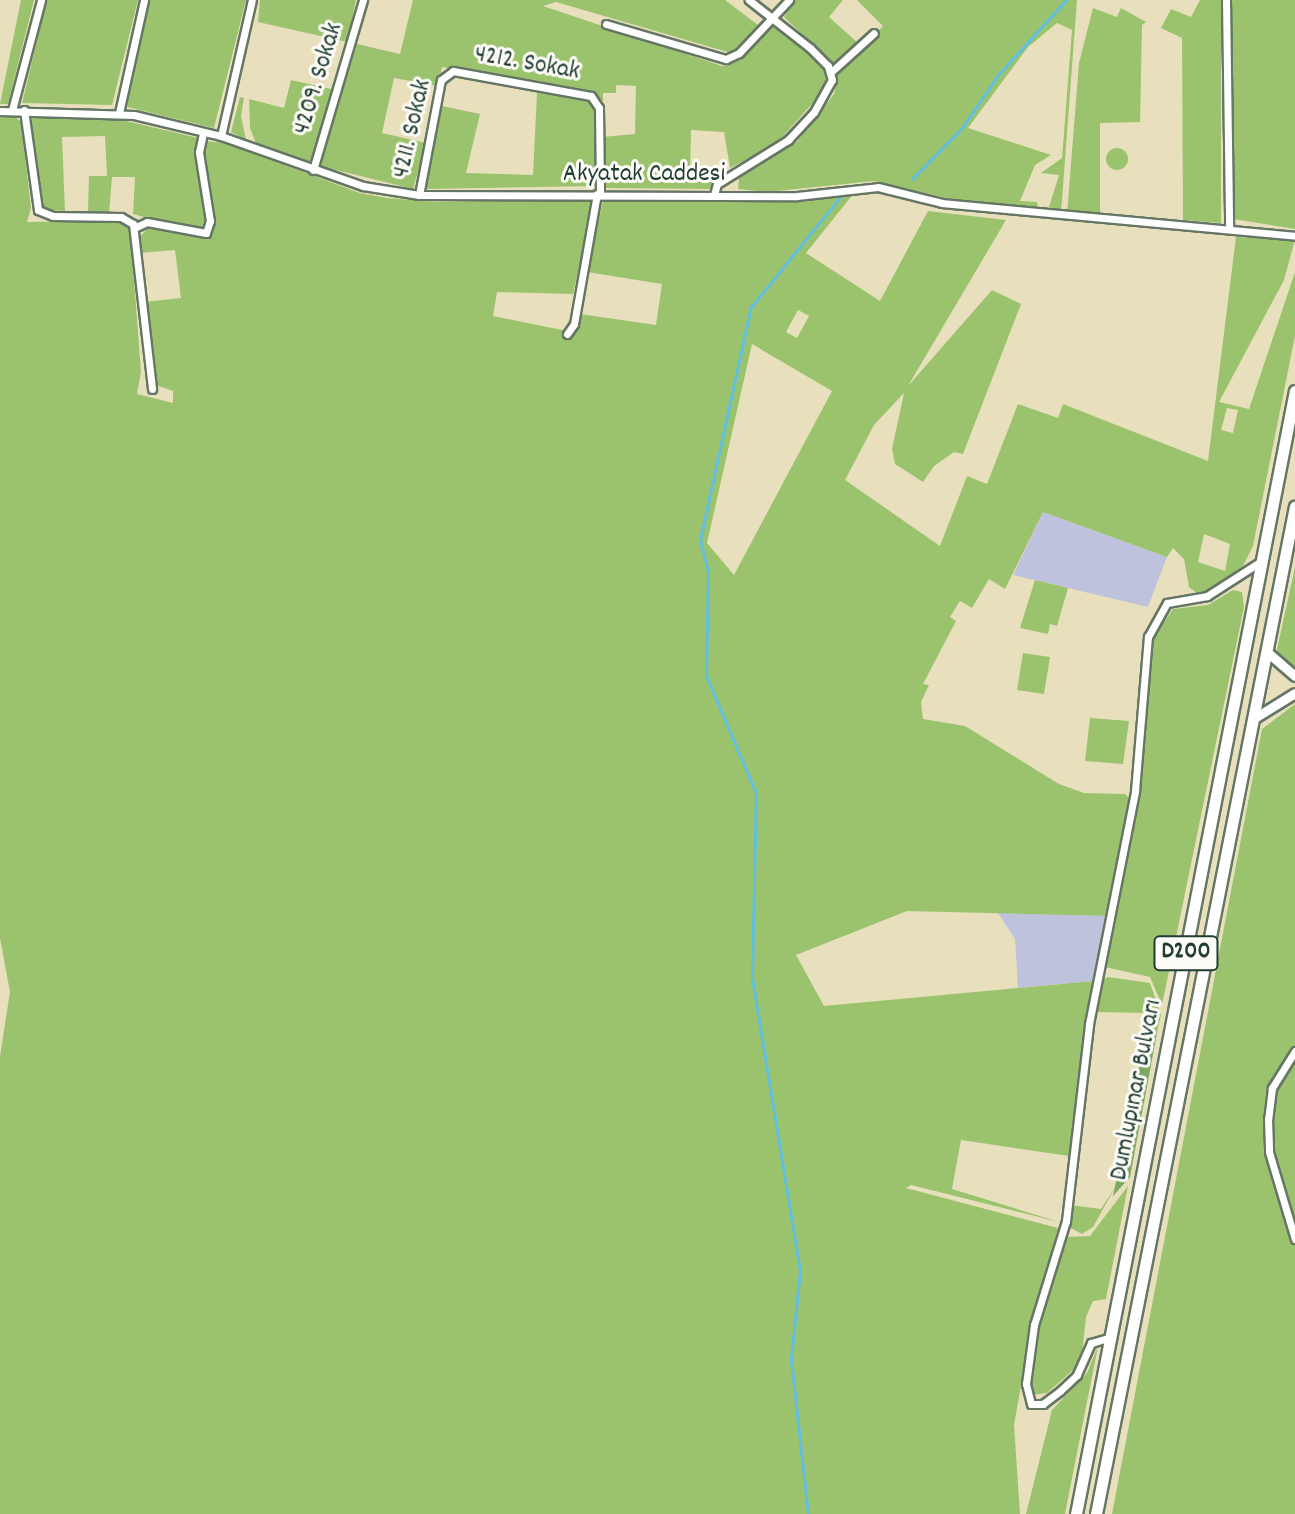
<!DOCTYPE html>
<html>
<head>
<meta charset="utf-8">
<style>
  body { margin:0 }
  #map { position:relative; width:1295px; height:1514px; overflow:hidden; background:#e8e0bc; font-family:Dekko,sans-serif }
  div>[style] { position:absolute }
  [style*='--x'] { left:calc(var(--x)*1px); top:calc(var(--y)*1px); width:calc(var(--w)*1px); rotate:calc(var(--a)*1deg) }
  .industrial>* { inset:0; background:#bfc2dd }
  .green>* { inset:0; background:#9bc36e }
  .round { border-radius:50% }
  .forest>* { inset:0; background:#7ca961 }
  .stream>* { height:3px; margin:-1.5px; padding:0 1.5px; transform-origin:1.5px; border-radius:1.5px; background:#61bfdf }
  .roads { filter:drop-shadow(2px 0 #657664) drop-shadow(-2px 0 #657664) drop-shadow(0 2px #657664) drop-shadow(0 -2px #657664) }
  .minor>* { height:7px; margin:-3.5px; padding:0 3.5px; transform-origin:3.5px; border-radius:3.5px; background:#fff }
  .secondary>* { height:9px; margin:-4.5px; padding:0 4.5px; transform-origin:4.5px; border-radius:4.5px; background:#fff }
  .trunk>* { height:11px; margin:-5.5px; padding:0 5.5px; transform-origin:5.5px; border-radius:5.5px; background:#fff }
  span { translate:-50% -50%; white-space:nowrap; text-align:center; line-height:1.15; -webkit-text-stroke:6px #fdfcf7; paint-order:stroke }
  .shield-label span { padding:2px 6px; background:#fdfcf7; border:2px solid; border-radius:6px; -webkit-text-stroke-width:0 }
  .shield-label { font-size:24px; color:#1f3d34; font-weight:700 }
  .street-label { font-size:26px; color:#1f3d34 }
</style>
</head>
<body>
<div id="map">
  <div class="industrial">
    <i style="clip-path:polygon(1043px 512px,1167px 557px,1148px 607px,1013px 575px)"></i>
    <i style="clip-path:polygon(998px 913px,1109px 916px,1093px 981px,1018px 988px,1015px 939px)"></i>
  </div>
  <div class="green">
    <i style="clip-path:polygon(21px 0,34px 0,8px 104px,0 104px)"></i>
    <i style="clip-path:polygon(47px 0,138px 0,112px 105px,22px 103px)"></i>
    <i style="clip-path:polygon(150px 0,246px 0,214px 128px,127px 107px)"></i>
    <i style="clip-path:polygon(260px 0,356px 0,347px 42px,258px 22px)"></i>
    <i style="clip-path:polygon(413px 0,725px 0,758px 25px,731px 53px,556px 2px,543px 6px,722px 66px,732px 64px,752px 48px,771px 25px,823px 66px,827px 87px,777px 143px,730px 168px,724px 132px,691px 130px,690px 177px,716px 178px,711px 189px,603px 188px,602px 137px,635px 134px,636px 86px,616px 85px,616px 93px,603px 93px,603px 101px,592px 93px,442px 67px,438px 86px,394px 78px,382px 133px,426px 143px,413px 189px,320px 166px,357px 44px,400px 54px)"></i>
    <i style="clip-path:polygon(795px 0,843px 0,829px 17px,858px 43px,834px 64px,784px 17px)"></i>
    <i style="clip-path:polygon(857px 0,1077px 0,1061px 213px,1049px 207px,1059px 175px,1041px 173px,1062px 158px,1072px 30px,1057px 23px,1028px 47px,968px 128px,1051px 155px,1035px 165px,1020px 201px,1037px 202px,1038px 208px,960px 201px,874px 181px,767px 192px,738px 189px,739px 177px,797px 142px,834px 94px,838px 75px,883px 26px)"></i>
    <i style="clip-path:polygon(1200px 0,1221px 0,1221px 223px,1183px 220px,1182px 38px,1161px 28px,1171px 9px,1191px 17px)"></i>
    <i style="clip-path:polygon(1227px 0,1295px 0,1295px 229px,1233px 219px)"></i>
    <i style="clip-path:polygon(1093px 8px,1117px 17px,1121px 8px,1146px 22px,1142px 25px,1140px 122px,1100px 123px,1100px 215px,1067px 214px,1079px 63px)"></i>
    <i style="clip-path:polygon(291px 80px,335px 90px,312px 166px,257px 146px,250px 128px,249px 99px,284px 108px)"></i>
    <i style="clip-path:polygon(537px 93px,589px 98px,596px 109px,596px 186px,425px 189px,442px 106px,480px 114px,466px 173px,533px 175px)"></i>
    <i style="clip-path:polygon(240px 97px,244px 98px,241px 116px,246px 140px,231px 132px)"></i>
    <i style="clip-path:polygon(101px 115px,198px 138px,206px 214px,201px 232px,133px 214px,135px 177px,112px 177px,109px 214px,88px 211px,89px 176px,107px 176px,105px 136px,62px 137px,65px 211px,43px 210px,38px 203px,29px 123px,33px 117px)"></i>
    <i style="clip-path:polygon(evenodd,0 116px,14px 116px,21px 122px,31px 208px,27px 222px,121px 221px,130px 226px,141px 372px,137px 394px,173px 403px,173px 391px,153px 384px,144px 302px,181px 298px,175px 250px,139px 253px,139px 238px,148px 228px,207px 235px,204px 141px,225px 143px,360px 193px,387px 198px,438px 202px,594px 198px,573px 294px,497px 292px,493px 316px,567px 331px,569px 321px,580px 314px,656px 325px,662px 284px,587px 272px,604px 197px,854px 193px,806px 253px,880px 301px,928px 211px,1006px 220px,908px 386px,992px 290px,1021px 304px,963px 454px,954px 452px,934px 466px,923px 482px,895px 464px,892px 449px,904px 393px,874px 425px,845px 480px,940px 546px,967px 476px,987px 484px,1018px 404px,1058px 418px,1063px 404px,1208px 461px,1236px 237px,1295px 240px,1284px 280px,1219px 402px,1249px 409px,1295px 272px,1295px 336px,1253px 546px,1242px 568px,1199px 595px,1189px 587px,1184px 559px,1173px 548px,1167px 557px,1043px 512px,1005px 589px,989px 579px,972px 608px,960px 601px,950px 617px,956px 621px,923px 684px,929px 685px,921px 702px,923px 719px,965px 726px,1059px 784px,1084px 793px,1125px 794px,1130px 799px,1109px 916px,907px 911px,796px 955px,824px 1006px,1093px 981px,1069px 1156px,961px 1140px,952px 1189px,1059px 1222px,911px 1185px,906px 1188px,1058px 1228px,1032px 1324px,1014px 1425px,1020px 1514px,0 1514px,0 1056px,10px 992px,0 938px,0 116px,798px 310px,809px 316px,797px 338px,786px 332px,798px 310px,0 116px,752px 344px,832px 391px,734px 575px,707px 543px,752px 344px,0 116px,1227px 408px,1238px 410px,1233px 433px,1221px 430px,1227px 408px,0 116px,1204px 534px,1230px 544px,1225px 571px,1198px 562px,1204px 534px)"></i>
    <i class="round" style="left:1106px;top:148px;width:22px;height:22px"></i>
    <i style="clip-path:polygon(1295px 567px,1295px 673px,1276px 654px)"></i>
    <i style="clip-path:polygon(1035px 580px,1068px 588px,1057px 626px,1050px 624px,1048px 634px,1020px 628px)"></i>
    <i style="clip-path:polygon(1233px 590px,1242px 592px,1244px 607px,1162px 1005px,1150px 977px,1105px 967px,1141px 772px,1150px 642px,1173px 609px,1208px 605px)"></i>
    <i style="clip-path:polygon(1023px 653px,1050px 657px,1044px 694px,1017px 690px)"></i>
    <i style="clip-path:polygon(1295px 704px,1295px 1514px,1112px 1514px,1262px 729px)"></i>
    <i style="clip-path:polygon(1090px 718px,1129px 721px,1123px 764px,1085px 761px)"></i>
    <i style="clip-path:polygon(1108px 977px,1150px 983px,1161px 1015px,1157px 1033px,1147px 1029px,1149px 1013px,1094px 1012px,1100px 981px)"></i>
    <i style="clip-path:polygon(1116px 1186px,1093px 1227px,1082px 1234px,1067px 1226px,1070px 1205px,1101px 1209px)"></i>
    <i style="clip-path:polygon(1128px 1186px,1106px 1299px,1093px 1301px,1086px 1317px,1081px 1363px,1047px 1393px,1032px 1395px,1031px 1363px,1039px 1317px,1061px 1245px,1066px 1237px,1090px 1236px)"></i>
    <i style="clip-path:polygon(1098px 1346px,1065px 1514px,1026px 1514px,1052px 1410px,1087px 1373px)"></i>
  </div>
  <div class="forest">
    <i style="clip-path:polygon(1147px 1029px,1157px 1033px,1130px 1177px,1113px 1196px)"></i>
  </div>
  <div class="stream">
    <i style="--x:912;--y:179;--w:71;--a:-45.6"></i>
    <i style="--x:962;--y:128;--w:64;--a:-55.8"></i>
    <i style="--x:998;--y:75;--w:101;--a:-47.8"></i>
    <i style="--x:808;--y:1514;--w:156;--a:-96.3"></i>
    <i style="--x:791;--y:1359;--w:88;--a:-84.2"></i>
    <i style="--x:800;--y:1271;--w:297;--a:-99.3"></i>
    <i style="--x:752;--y:978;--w:185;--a:-88.8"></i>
    <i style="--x:756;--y:793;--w:127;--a:-113.1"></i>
    <i style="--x:706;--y:676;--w:104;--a:-88.9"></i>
    <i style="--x:708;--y:572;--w:33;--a:-104"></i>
    <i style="--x:700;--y:540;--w:239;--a:-77.7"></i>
    <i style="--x:751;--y:307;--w:143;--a:-51"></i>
  </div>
  <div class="roads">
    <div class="minor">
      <i style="--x:1226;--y:0;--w:229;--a:89.2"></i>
      <i style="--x:606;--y:24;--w:125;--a:16.3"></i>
      <i style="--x:726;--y:59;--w:14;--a:-25"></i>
      <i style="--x:739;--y:53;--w:73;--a:-46.7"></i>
      <i style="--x:830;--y:73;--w:59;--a:-42.3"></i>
      <i style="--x:12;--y:110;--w:114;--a:-75.2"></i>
      <i style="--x:24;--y:110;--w:101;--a:82"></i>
      <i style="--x:38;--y:210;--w:16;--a:22"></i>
      <i style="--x:53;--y:216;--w:68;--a:0.8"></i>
      <i style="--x:121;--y:217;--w:14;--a:30"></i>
      <i style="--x:133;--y:224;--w:166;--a:83.4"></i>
      <i style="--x:0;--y:111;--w:134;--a:1.7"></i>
      <i style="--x:134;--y:115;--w:89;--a:13.6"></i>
      <i style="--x:221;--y:136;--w:151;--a:19.4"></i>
      <i style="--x:363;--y:186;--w:57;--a:9.1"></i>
      <i style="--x:419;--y:195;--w:378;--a:0.2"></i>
      <i style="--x:797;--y:196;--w:81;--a:-6.3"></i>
      <i style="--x:878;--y:187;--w:66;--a:14"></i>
      <i style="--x:942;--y:203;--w:355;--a:5.3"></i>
      <i style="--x:119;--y:113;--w:116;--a:-77.5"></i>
      <i style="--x:221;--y:136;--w:139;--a:-77.2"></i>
      <i style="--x:313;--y:170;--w:177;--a:-73.6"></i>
      <i style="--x:419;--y:195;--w:117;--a:-79.2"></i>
      <i style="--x:441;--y:80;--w:15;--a:-37"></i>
      <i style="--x:453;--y:71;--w:140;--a:10.3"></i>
      <i style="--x:591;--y:96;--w:14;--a:56"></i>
      <i style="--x:599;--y:108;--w:86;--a:89.3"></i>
      <i style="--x:714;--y:195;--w:11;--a:-75"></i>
      <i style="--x:717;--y:184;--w:84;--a:-31.8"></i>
      <i style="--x:788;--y:140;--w:38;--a:-47"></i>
      <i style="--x:814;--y:112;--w:37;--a:-61"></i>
      <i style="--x:832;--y:80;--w:15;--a:-106"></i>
      <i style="--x:828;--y:66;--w:25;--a:-135"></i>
      <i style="--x:810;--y:48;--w:78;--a:-141.8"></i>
      <i style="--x:134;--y:228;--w:14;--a:-25"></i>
      <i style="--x:147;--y:222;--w:60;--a:10.6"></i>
      <i style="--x:206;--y:233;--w:13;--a:-72"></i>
      <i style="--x:210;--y:221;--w:70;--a:-99.1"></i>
      <i style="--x:199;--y:152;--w:19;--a:-78"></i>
      <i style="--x:567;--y:334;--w:12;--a:-55"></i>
      <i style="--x:574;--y:324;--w:132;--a:-80"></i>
      <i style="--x:1295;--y:1051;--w:44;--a:121.9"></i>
      <i style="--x:1272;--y:1088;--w:31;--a:97"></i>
      <i style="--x:1268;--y:1119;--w:33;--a:88"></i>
      <i style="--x:1269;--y:1152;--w:91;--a:73.4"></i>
      <i style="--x:1111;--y:1337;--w:21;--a:163"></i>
      <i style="--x:1091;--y:1343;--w:35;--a:114"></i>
      <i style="--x:1077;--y:1375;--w:23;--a:137"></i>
      <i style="--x:1060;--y:1391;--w:21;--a:143"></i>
      <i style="--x:1043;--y:1404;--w:12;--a:180"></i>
      <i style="--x:1031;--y:1404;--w:21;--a:-104"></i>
      <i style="--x:1026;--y:1384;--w:60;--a:-82.3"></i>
      <i style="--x:1034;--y:1325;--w:109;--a:-72.9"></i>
      <i style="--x:1066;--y:1221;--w:198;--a:-83.3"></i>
      <i style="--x:1089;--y:1024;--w:237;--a:-78.8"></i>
      <i style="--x:1135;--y:791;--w:155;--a:-85.2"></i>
      <i style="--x:1148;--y:637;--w:39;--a:-61"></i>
      <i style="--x:1167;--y:603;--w:41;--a:-9.9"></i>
      <i style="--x:1207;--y:596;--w:67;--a:-32.7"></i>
    </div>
    <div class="secondary">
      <i style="--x:1266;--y:651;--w:38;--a:41"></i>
      <i style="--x:1253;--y:719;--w:49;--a:-31.8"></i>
    </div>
    <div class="trunk">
      <i style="--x:1076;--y:1514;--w:1144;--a:-78.97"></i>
      <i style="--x:1096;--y:1514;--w:1027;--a:-78.83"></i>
    </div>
  </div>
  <div class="shield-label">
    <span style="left:1186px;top:953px">D200</span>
  </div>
  <div class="street-label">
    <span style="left:527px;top:64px;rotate:10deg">4212. Sokak</span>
    <span style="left:319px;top:79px;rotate:-73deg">4209. Sokak</span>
    <span style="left:413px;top:129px;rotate:-77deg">4211. Sokak</span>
    <span style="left:644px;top:175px">Akyatak Caddesi</span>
    <span style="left:1137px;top:1090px;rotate:-79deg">Dumlupınar Bulvarı</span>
  </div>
</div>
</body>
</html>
